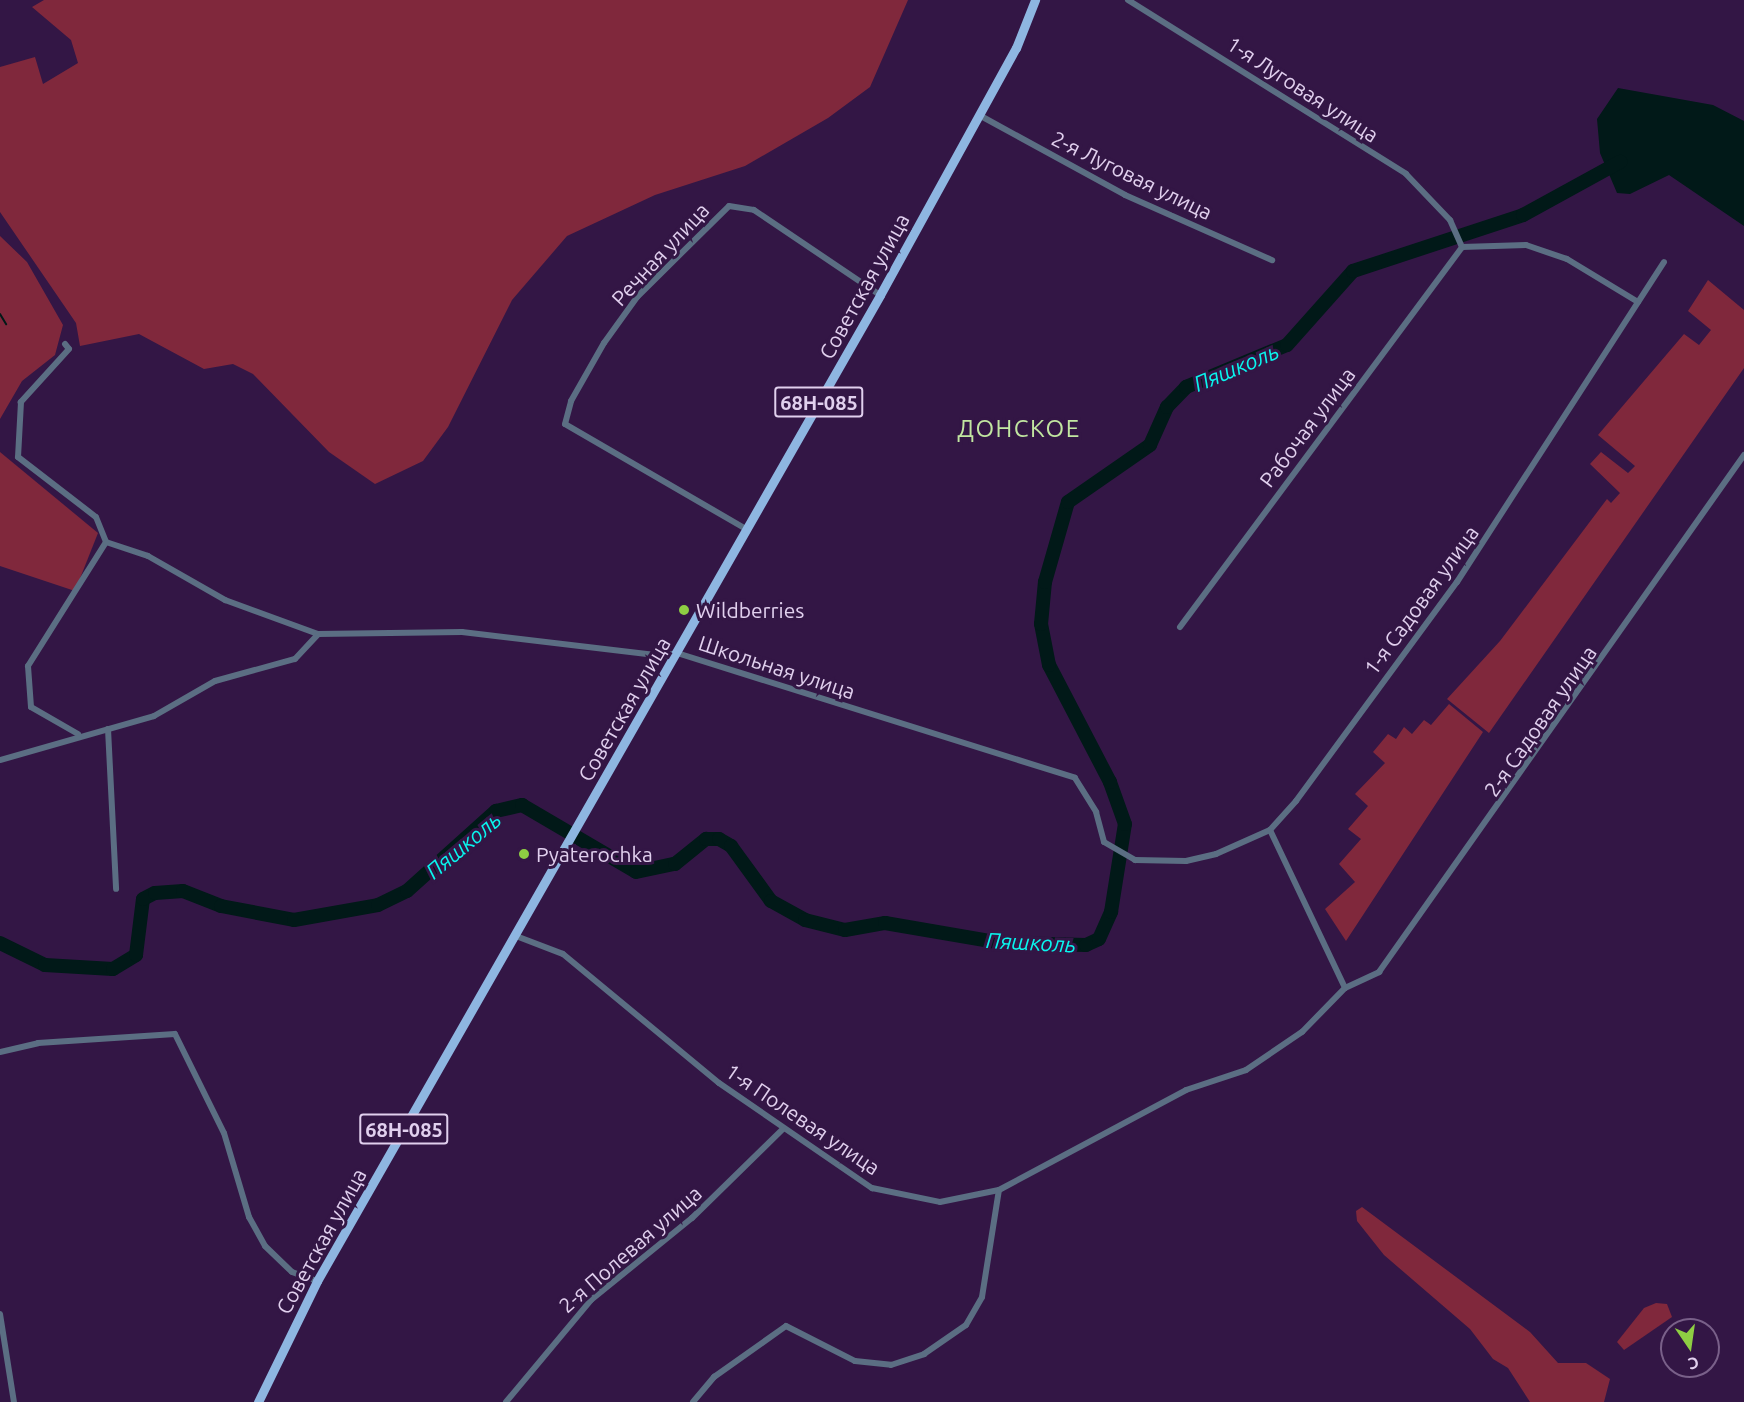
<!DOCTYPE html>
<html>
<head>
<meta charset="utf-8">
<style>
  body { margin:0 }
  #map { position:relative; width:1744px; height:1402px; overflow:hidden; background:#331645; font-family:Ubuntu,sans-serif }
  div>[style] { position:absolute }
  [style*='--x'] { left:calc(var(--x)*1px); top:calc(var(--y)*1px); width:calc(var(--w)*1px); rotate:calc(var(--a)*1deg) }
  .green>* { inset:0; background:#80283c }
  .water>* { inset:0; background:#011918 }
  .stream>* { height:2px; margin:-1px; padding:0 1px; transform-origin:1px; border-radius:1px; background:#011918 }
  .river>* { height:14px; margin:-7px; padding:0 7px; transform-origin:7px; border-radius:7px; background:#011918 }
  .minor>* { height:6px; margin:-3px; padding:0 3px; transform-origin:3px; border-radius:3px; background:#5b6e83 }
  .primary>* { height:9px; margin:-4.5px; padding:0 4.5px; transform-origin:4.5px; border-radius:4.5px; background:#8eb6e1 }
  .dots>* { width:16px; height:16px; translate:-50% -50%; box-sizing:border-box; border:3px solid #331645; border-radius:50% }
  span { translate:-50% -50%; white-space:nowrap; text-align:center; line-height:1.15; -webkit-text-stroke:6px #331645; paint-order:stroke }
  .shield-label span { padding:2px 4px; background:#331645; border:2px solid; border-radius:4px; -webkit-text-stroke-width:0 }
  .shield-label { font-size:20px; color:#e1d0ee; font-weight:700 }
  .street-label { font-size:21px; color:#e1d0ee }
  .poi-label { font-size:21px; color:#e1d0ee }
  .left { translate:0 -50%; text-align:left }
  .water-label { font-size:22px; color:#09f6ee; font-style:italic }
  .quarter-label { font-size:24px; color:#c2e7a1; letter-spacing:1.5px }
  .north { position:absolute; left:1660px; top:1318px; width:60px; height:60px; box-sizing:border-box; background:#331645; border:2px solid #796089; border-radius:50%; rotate:167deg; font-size:16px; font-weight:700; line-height:24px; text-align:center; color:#e1d0ee }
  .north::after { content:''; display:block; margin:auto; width:21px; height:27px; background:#8ece43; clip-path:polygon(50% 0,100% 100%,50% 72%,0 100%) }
</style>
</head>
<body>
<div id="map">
  <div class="green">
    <i style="clip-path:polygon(44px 0,908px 0,870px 87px,828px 118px,745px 166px,655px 195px,567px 236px,512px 300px,448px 427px,423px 461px,375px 484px,329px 452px,253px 374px,233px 364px,204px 369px,139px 334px,80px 346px,76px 323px,0 212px,0 67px,35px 57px,43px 84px,78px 63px,71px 40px,32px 7px)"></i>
    <i style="clip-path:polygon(0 236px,27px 262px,63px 325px,55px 355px,22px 381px,0 419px)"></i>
    <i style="clip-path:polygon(1708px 280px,1744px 310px,1744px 368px,1489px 733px,1447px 699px,1500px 641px,1607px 499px,1611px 503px,1620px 493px,1590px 464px,1601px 452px,1628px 473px,1635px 466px,1598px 435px,1684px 334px,1699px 345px,1711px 330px,1688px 311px)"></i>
    <i style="clip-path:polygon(0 452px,98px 533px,75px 591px,0 566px)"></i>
    <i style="clip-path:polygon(1449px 704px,1483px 732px,1346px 941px,1325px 909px,1355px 882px,1339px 864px,1361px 839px,1348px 829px,1368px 806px,1355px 794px,1385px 763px,1373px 752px,1388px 734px,1396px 739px,1404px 727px,1412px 734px,1424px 720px,1431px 725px)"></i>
    <i style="clip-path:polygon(1362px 1207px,1530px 1332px,1558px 1363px,1586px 1363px,1610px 1379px,1604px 1402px,1530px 1402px,1508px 1368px,1493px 1359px,1470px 1329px,1384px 1255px,1357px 1221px,1356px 1211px)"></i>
    <i style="clip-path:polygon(1656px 1303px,1667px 1304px,1672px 1317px,1624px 1350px,1617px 1342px,1644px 1308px)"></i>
  </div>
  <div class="water">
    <i style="clip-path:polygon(1618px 88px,1713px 105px,1744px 121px,1744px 226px,1669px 175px,1630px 194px,1617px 193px,1600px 153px,1597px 119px)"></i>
  </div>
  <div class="stream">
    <i style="--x:0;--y:314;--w:12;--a:59"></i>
  </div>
  <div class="river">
    <i style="--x:0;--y:943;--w:50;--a:26.1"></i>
    <i style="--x:45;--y:965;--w:68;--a:3.4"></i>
    <i style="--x:113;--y:969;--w:27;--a:-31"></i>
    <i style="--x:136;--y:955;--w:56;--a:-82.9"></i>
    <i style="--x:143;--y:899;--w:13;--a:-27"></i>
    <i style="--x:155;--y:893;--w:28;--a:-4"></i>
    <i style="--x:183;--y:891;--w:41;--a:21.5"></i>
    <i style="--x:221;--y:906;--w:74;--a:10.9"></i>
    <i style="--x:294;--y:920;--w:85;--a:-10.1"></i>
    <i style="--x:378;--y:905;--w:32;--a:-26"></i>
    <i style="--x:407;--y:891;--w:120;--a:-42"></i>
    <i style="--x:496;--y:811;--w:27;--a:-13"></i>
    <i style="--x:522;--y:805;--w:132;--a:30.4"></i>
    <i style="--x:636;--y:872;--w:40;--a:-12"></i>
    <i style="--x:675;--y:864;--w:40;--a:-39"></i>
    <i style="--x:706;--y:839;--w:13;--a:0"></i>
    <i style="--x:719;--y:839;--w:14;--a:30"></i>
    <i style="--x:731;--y:846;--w:68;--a:54"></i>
    <i style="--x:771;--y:901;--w:39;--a:29"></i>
    <i style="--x:805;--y:920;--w:41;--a:14"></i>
    <i style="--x:845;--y:930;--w:41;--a:-9.9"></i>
    <i style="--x:885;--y:923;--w:119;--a:9.7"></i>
    <i style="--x:1002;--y:943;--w:84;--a:1.4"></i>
    <i style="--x:1086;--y:945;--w:14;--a:-25"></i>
    <i style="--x:1099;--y:939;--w:30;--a:-66"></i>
    <i style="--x:1111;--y:912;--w:89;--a:-81"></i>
    <i style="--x:1125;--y:824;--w:45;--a:-109.7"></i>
    <i style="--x:1110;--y:782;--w:132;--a:-117.5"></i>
    <i style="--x:1049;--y:665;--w:42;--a:-101"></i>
    <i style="--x:1041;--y:624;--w:42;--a:-84.6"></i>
    <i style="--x:1045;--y:582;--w:83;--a:-74"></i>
    <i style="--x:1068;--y:502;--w:100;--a:-34.8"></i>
    <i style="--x:1150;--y:445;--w:42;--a:-65.9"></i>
    <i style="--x:1167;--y:407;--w:28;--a:-46"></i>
    <i style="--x:1186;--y:387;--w:109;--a:-22.6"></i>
    <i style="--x:1287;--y:345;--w:99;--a:-48.3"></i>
    <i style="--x:1353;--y:271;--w:179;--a:-18.2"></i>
    <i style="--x:1523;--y:215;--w:111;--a:-28.7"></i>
  </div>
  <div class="minor">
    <i style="--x:1128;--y:0;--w:328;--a:32"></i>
    <i style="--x:1406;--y:174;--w:64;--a:46.3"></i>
    <i style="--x:1450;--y:220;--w:30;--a:66"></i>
    <i style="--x:979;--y:115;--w:166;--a:28.7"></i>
    <i style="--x:1125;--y:195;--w:161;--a:23.9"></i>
    <i style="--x:1462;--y:247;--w:64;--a:-1.8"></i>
    <i style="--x:1526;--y:245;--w:43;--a:18.9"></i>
    <i style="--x:1567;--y:259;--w:83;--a:31.2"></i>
    <i style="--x:65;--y:344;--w:6;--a:51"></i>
    <i style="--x:69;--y:349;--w:72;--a:132.2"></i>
    <i style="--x:21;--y:402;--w:55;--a:93.1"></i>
    <i style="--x:18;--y:457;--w:98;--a:37.6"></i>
    <i style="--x:96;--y:517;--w:27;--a:68"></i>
    <i style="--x:746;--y:529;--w:209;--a:-149.9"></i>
    <i style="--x:565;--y:424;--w:24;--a:-75"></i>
    <i style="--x:571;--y:401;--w:67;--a:-60.4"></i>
    <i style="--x:604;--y:343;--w:57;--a:-54.3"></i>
    <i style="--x:637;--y:297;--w:129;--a:-44.7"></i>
    <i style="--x:729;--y:206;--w:25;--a:9"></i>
    <i style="--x:754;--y:210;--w:152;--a:34"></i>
    <i style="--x:1180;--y:627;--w:473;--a:-53.4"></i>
    <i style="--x:108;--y:729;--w:160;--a:87.1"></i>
    <i style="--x:78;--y:734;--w:54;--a:-150.1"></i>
    <i style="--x:31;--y:707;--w:41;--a:-94.2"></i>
    <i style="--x:28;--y:666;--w:146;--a:-57.8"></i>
    <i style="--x:106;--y:542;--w:44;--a:18.4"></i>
    <i style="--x:148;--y:556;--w:89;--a:29.7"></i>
    <i style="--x:225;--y:600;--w:99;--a:20.1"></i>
    <i style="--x:0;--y:760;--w:160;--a:-15.9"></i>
    <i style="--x:154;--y:716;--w:70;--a:-29.8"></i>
    <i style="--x:215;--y:681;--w:83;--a:-15.4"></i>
    <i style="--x:295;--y:659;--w:34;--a:-47"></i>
    <i style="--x:318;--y:634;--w:144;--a:-0.8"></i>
    <i style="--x:462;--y:632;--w:201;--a:6.8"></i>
    <i style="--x:662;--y:656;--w:15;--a:-11"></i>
    <i style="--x:677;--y:653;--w:417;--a:17.4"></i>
    <i style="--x:1075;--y:778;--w:40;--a:58"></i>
    <i style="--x:1096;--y:812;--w:31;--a:75"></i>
    <i style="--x:1104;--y:842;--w:36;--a:30"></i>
    <i style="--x:1135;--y:860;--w:51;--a:1.1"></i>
    <i style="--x:1186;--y:861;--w:31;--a:-13"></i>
    <i style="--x:1216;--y:854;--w:59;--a:-24"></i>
    <i style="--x:1270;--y:830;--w:39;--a:-48"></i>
    <i style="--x:1296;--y:801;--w:272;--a:-53.7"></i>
    <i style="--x:1457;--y:582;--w:381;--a:-57.1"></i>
    <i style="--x:1270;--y:830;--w:175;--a:64.6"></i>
    <i style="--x:516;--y:936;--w:50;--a:21"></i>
    <i style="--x:563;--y:954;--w:202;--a:39.6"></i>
    <i style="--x:719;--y:1083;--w:186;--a:34.5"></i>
    <i style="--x:872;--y:1188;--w:69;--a:11.6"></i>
    <i style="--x:940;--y:1202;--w:60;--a:-11.5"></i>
    <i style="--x:999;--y:1190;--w:212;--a:-28.1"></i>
    <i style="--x:1186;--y:1090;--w:63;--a:-18.4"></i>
    <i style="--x:1246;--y:1070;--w:68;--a:-34.2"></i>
    <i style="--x:1302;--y:1032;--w:62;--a:-45.7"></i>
    <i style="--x:1345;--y:988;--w:38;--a:-25"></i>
    <i style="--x:1379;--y:972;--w:633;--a:-54.78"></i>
    <i style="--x:0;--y:1052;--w:39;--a:-13"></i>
    <i style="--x:38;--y:1043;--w:137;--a:-3.8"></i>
    <i style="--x:175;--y:1034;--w:110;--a:63.7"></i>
    <i style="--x:224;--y:1133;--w:88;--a:73.4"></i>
    <i style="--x:249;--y:1217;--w:33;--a:61"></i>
    <i style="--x:265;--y:1246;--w:37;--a:44"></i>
    <i style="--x:292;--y:1272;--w:27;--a:20"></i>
    <i style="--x:0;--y:1314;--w:89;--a:81"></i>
    <i style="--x:506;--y:1402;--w:133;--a:-50.2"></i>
    <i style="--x:591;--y:1300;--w:130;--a:-39.1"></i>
    <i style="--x:692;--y:1218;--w:127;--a:-44.4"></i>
    <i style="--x:693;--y:1402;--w:33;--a:-50"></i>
    <i style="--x:714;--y:1377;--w:88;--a:-35.3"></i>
    <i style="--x:786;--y:1326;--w:77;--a:26.9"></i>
    <i style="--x:855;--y:1361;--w:36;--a:6"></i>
    <i style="--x:891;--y:1365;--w:35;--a:-18"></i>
    <i style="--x:924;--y:1354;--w:51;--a:-34.6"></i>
    <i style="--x:966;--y:1325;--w:32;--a:-60"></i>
    <i style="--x:982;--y:1297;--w:108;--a:-81"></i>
  </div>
  <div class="primary">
    <i style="--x:258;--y:1402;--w:135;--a:-64"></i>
    <i style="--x:317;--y:1281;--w:1135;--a:-60.27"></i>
    <i style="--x:880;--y:295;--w:282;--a:-61.2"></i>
    <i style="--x:1016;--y:48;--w:52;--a:-68.4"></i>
  </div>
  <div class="dots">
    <i style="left:684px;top:610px;background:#8ece43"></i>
    <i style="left:524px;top:854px;background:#8ece43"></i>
  </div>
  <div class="shield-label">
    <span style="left:819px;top:402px">68Н-085</span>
    <span style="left:404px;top:1129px">68Н-085</span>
  </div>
  <div class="street-label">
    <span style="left:1303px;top:89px;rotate:33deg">1-я Луговая улица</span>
    <span style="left:1132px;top:175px;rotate:26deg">2-я Луговая улица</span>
    <span style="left:660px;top:254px;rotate:-47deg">Речная улица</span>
    <span style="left:864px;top:286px;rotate:-61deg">Советская улица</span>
    <span style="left:1307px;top:427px;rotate:-53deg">Рабочая улица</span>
    <span style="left:1421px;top:600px;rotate:-54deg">1-я Садовая улица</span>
    <span style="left:777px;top:667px;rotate:18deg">Школьная улица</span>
    <span style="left:624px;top:709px;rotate:-60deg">Советская улица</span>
    <span style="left:1540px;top:721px;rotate:-55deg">2-я Садовая улица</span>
    <span style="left:803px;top:1119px;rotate:34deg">1-я Полевая улица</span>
    <span style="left:321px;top:1241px;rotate:-61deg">Советская улица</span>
    <span style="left:630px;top:1249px;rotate:-41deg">2-я Полевая улица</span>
  </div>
  <div class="poi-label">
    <span class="left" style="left:696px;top:610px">Wildberries</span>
    <span class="left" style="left:536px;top:854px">Pyaterochka</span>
  </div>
  <div class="water-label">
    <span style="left:1236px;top:367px;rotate:-23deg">Пяшколь</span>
    <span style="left:463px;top:845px;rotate:-40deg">Пяшколь</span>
    <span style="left:1031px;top:942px;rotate:3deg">Пяшколь</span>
  </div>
  <div class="quarter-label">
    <span style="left:1019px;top:429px">ДОНСКОЕ</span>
  </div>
  <div class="north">С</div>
</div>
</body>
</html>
